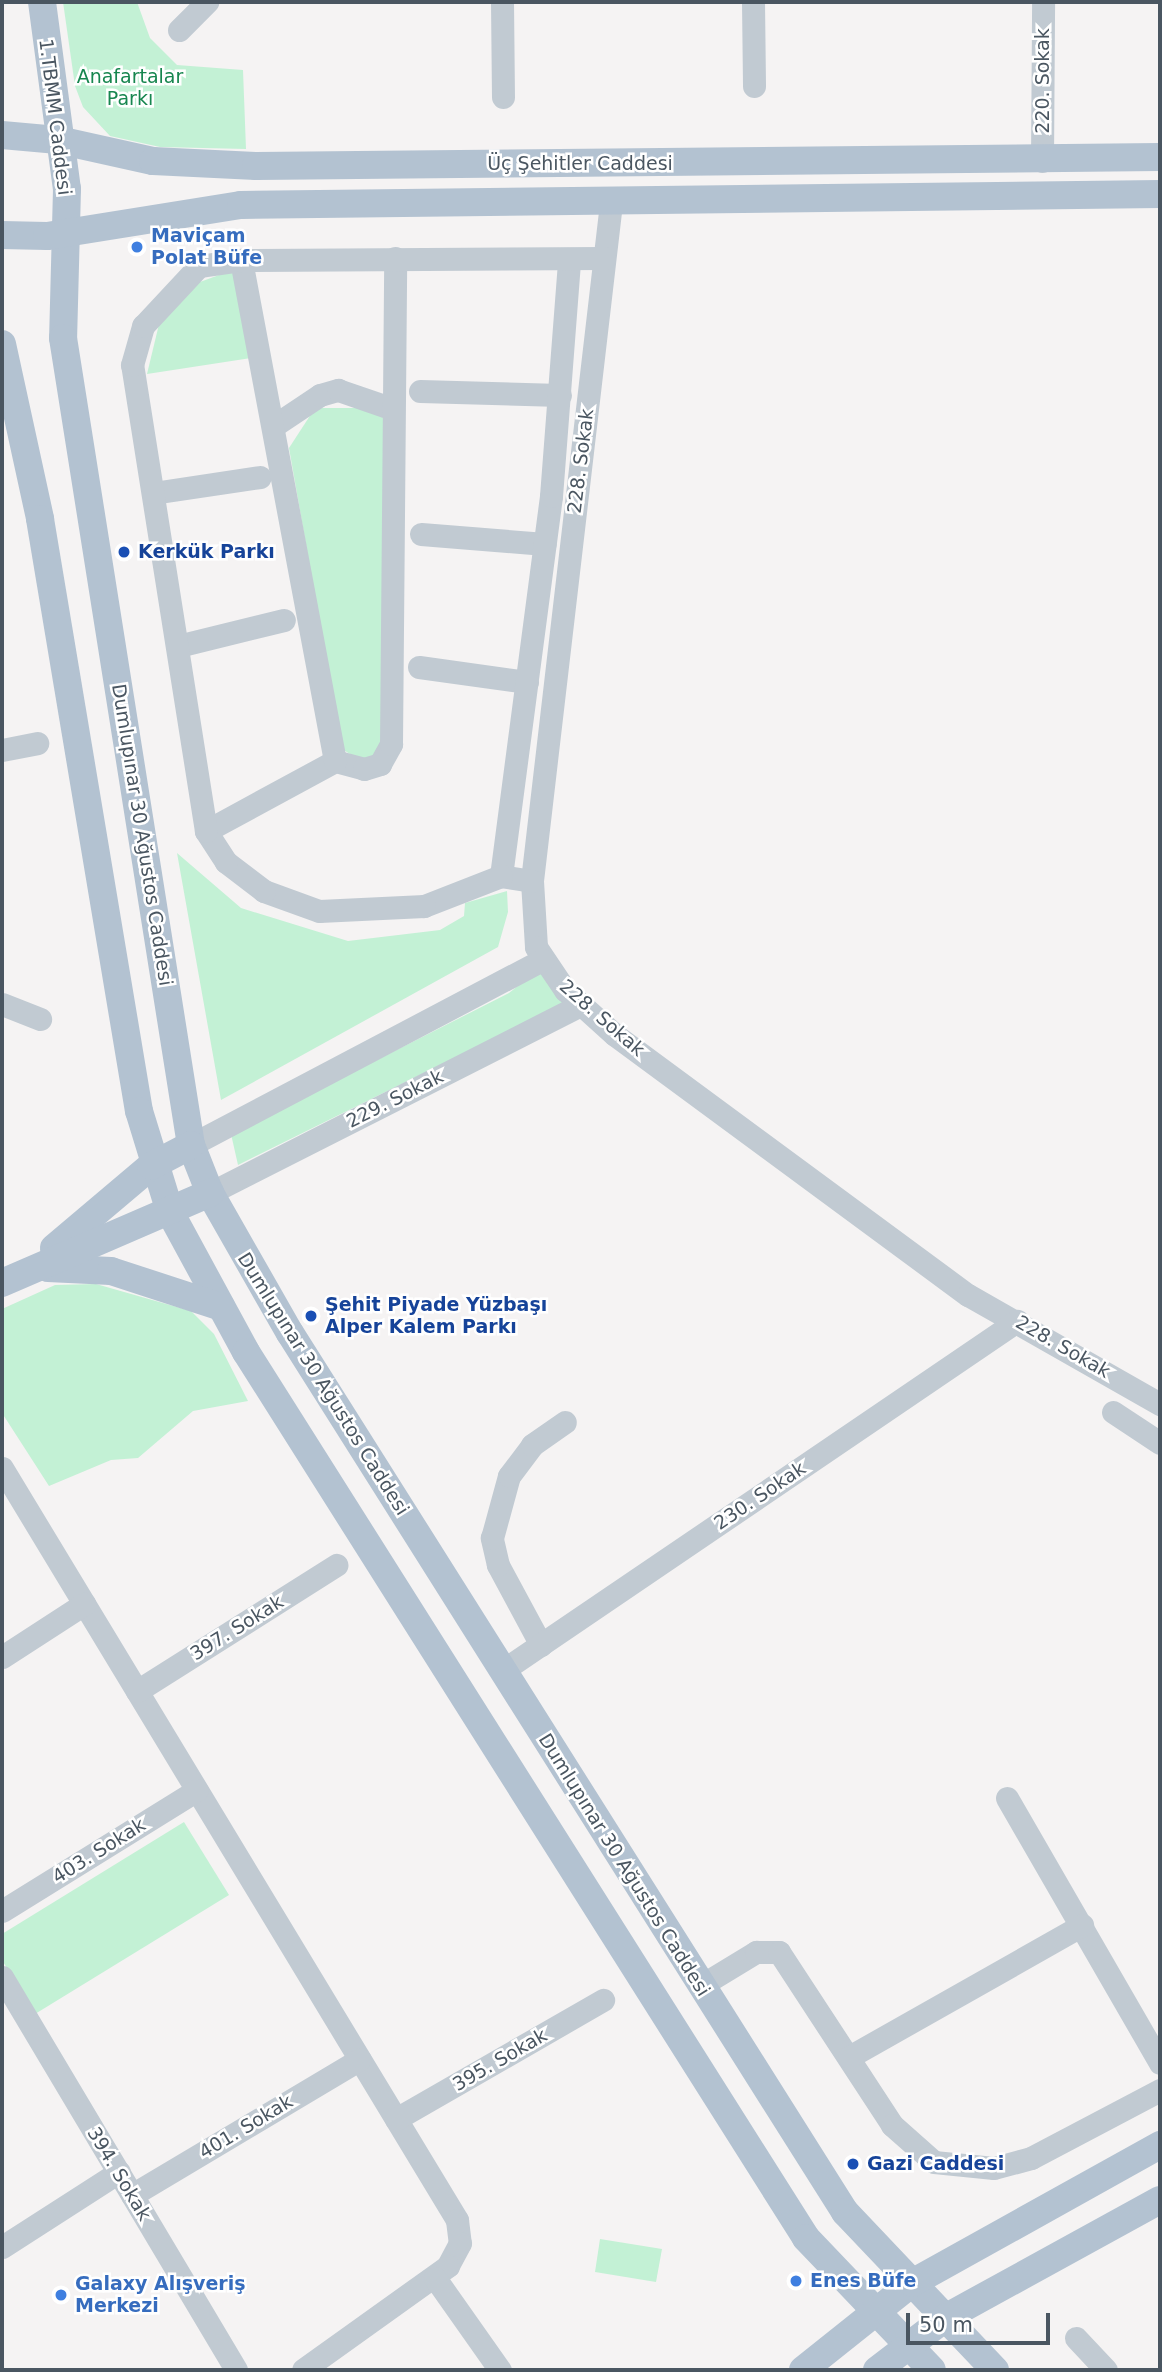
<!DOCTYPE html>
<html>
<head>
<meta charset="utf-8">
<style>
  body { margin:0 }
  #map { position:relative; width:1162px; height:2372px; overflow:hidden; background:#f5f3f3; font-family:"DejaVu Sans",sans-serif }
  div>[style] { position:absolute }
  [style*='--x'] { left:calc(var(--x)*1px); top:calc(var(--y)*1px); width:calc(var(--w)*1px); rotate:calc(var(--a)*1deg) }
  .green>* { inset:0; background:#c3f1d5 }
  .minor>* { height:23px; margin:-11.5px; padding:0 11.5px; transform-origin:11.5px; border-radius:11.5px; background:#c1cad2 }
  .major>* { height:28px; margin:-14px; padding:0 14px; transform-origin:14px; border-radius:14px; background:#b3c2d1 }
  .dots>* { width:19px; height:19px; translate:-50% -50%; box-sizing:border-box; border:4px solid #fff; border-radius:50% }
  span { translate:-50% -50%; white-space:nowrap; text-align:center; line-height:1.15; -webkit-text-stroke:5px #fff; paint-order:stroke }
  .park-label { font-size:19px; color:#17864f }
  .street-label { font-size:19px; color:#4a5661 }
  .shop-label { font-size:19px; color:#366cbe; font-weight:700 }
  .left { translate:0 -50%; text-align:left }
  .transit-label { font-size:19px; color:#164399; font-weight:700 }
  .frame { position:absolute; inset:0; border:4px solid #4a5661; pointer-events:none }
  .scale { position:absolute; left:906px; top:2313px; width:144px; height:32px; box-sizing:border-box; border:4px solid #4a5661; border-top:0; padding-left:9px; font-size:21px; line-height:24px; white-space:nowrap; color:#4a5661; -webkit-text-stroke:5px #fff; paint-order:stroke }
</style>
</head>
<body>
<div id="map">
  <div class="green">
    <i style="clip-path:polygon(63px 2px,137px 2px,150px 38px,177px 65px,243px 70px,246px 149px,160px 147px,110px 136px,83px 107px,75px 86px)"></i>
    <i style="clip-path:polygon(238px 268px,251px 358px,147px 374px,160px 320px,181px 289px)"></i>
    <i style="clip-path:polygon(315px 408px,369px 408px,382px 416px,391px 436px,386px 745px,374px 760px,361px 761px,342px 749px,289px 448px)"></i>
    <i style="clip-path:polygon(177px 853px,241px 908px,348px 941px,440px 930px,464px 916px,465px 903px,507px 891px,508px 912px,498px 947px,221px 1100px)"></i>
    <i style="clip-path:polygon(544px 965px,563px 1004px,238px 1165px,231px 1134px,509px 993px)"></i>
    <i style="clip-path:polygon(96px 1284px,191px 1311px,214px 1334px,248px 1401px,193px 1411px,138px 1458px,111px 1460px,49px 1486px,2px 1413px,2px 1309px,55px 1285px)"></i>
    <i style="clip-path:polygon(184px 1822px,229px 1895px,35px 2014px,2px 1960px,2px 1934px)"></i>
    <i style="clip-path:polygon(600px 2239px,662px 2249px,656px 2282px,595px 2272px)"></i>
  </div>
  <div class="minor">
    <i style="--x:502;--y:2;--w:95;--a:89.4"></i>
    <i style="--x:753;--y:2;--w:84;--a:89.3"></i>
    <i style="--x:179;--y:30;--w:40;--a:-45"></i>
    <i style="--x:1042;--y:161;--w:159;--a:-89.6"></i>
    <i style="--x:611;--y:203;--w:683;--a:96.65"></i>
    <i style="--x:532;--y:881;--w:66;--a:86.5"></i>
    <i style="--x:536;--y:947;--w:52;--a:56"></i>
    <i style="--x:565;--y:990;--w:67;--a:42"></i>
    <i style="--x:615;--y:1035;--w:438;--a:36.4"></i>
    <i style="--x:968;--y:1295;--w:221;--a:29.6"></i>
    <i style="--x:420;--y:391;--w:140;--a:1.6"></i>
    <i style="--x:275;--y:425;--w:54;--a:-33.7"></i>
    <i style="--x:320;--y:395;--w:19;--a:-16"></i>
    <i style="--x:338;--y:390;--w:58;--a:19.1"></i>
    <i style="--x:153;--y:493;--w:108;--a:-8.5"></i>
    <i style="--x:421;--y:534;--w:124;--a:4.6"></i>
    <i style="--x:178;--y:646;--w:109;--a:-13.8"></i>
    <i style="--x:419;--y:667;--w:109;--a:7.9"></i>
    <i style="--x:2;--y:750;--w:36;--a:-11"></i>
    <i style="--x:335;--y:761;--w:30;--a:15"></i>
    <i style="--x:364;--y:769;--w:17;--a:-17"></i>
    <i style="--x:380;--y:764;--w:23;--a:-61"></i>
    <i style="--x:391;--y:744;--w:486;--a:-89.5"></i>
    <i style="--x:206;--y:831;--w:147;--a:-28.5"></i>
    <i style="--x:335;--y:761;--w:510;--a:-100.63"></i>
    <i style="--x:501;--y:876;--w:383;--a:-82.5"></i>
    <i style="--x:551;--y:496;--w:234;--a:-85.6"></i>
    <i style="--x:532;--y:881;--w:31;--a:-171"></i>
    <i style="--x:501;--y:876;--w:83;--a:158.7"></i>
    <i style="--x:424;--y:906;--w:105;--a:177.3"></i>
    <i style="--x:319;--y:911;--w:59;--a:-160"></i>
    <i style="--x:264;--y:891;--w:48;--a:-142.7"></i>
    <i style="--x:226;--y:862;--w:37;--a:-123"></i>
    <i style="--x:206;--y:831;--w:472;--a:-99"></i>
    <i style="--x:132;--y:365;--w:41;--a:-74.2"></i>
    <i style="--x:143;--y:326;--w:82;--a:-47"></i>
    <i style="--x:199;--y:266;--w:42;--a:-8.1"></i>
    <i style="--x:241;--y:260;--w:363;--a:-0.3"></i>
    <i style="--x:2;--y:1004;--w:41;--a:21.5"></i>
    <i style="--x:191;--y:1145;--w:397;--a:-27.8"></i>
    <i style="--x:210;--y:1193;--w:416;--a:-26.9"></i>
    <i style="--x:1113;--y:1412;--w:56;--a:33.4"></i>
    <i style="--x:2;--y:1468;--w:879;--a:58.82"></i>
    <i style="--x:457;--y:2220;--w:23;--a:83"></i>
    <i style="--x:460;--y:2243;--w:26;--a:118"></i>
    <i style="--x:448;--y:2266;--w:178;--a:144.4"></i>
    <i style="--x:541;--y:1645;--w:91;--a:-118.3"></i>
    <i style="--x:498;--y:1565;--w:28;--a:-103"></i>
    <i style="--x:492;--y:1538;--w:64;--a:-74.7"></i>
    <i style="--x:509;--y:1476;--w:39;--a:-53"></i>
    <i style="--x:532;--y:1445;--w:40;--a:-34.9"></i>
    <i style="--x:2;--y:1657;--w:98;--a:-32.9"></i>
    <i style="--x:502;--y:1671;--w:623;--a:-34.2"></i>
    <i style="--x:137;--y:1691;--w:236;--a:-32.3"></i>
    <i style="--x:1007;--y:1798;--w:306;--a:60"></i>
    <i style="--x:2;--y:1911;--w:229;--a:-31.8"></i>
    <i style="--x:2;--y:1977;--w:457;--a:59.2"></i>
    <i style="--x:700;--y:1986;--w:66;--a:-31.3"></i>
    <i style="--x:756;--y:1952;--w:23;--a:0"></i>
    <i style="--x:779;--y:1952;--w:207;--a:56.8"></i>
    <i style="--x:892;--y:2125;--w:56;--a:41.4"></i>
    <i style="--x:934;--y:2162;--w:60;--a:5.7"></i>
    <i style="--x:994;--y:2168;--w:38;--a:-15"></i>
    <i style="--x:1031;--y:2158;--w:146;--a:-27.8"></i>
    <i style="--x:849;--y:2057;--w:268;--a:-29.5"></i>
    <i style="--x:396;--y:2119;--w:239;--a:-29.9"></i>
    <i style="--x:132;--y:2195;--w:265;--a:-30.8"></i>
    <i style="--x:2;--y:2247;--w:139;--a:-32.7"></i>
    <i style="--x:435;--y:2278;--w:113;--a:54.8"></i>
    <i style="--x:1076;--y:2338;--w:44;--a:46.8"></i>
  </div>
  <div class="major">
    <i style="--x:42;--y:2;--w:189;--a:82.4"></i>
    <i style="--x:67;--y:189;--w:149;--a:91.5"></i>
    <i style="--x:63;--y:338;--w:817;--a:80.99"></i>
    <i style="--x:191;--y:1145;--w:52;--a:68.4"></i>
    <i style="--x:210;--y:1193;--w:161;--a:60.3"></i>
    <i style="--x:290;--y:1333;--w:1040;--a:57.73"></i>
    <i style="--x:845;--y:2212;--w:218;--a:46.5"></i>
    <i style="--x:2;--y:135;--w:56;--a:5.1"></i>
    <i style="--x:58;--y:140;--w:97;--a:12.5"></i>
    <i style="--x:153;--y:161;--w:103;--a:2.8"></i>
    <i style="--x:256;--y:166;--w:904;--a:-0.57"></i>
    <i style="--x:2;--y:235;--w:45;--a:1.3"></i>
    <i style="--x:47;--y:236;--w:196;--a:-9.1"></i>
    <i style="--x:241;--y:205;--w:919;--a:-0.69"></i>
    <i style="--x:2;--y:344;--w:179;--a:77.7"></i>
    <i style="--x:40;--y:519;--w:600;--a:80.51"></i>
    <i style="--x:139;--y:1111;--w:106;--a:72.9"></i>
    <i style="--x:170;--y:1212;--w:159;--a:61.5"></i>
    <i style="--x:246;--y:1352;--w:1048;--a:57.7"></i>
    <i style="--x:806;--y:2238;--w:182;--a:46.3"></i>
    <i style="--x:54;--y:1248;--w:127;--a:-40.2"></i>
    <i style="--x:151;--y:1166;--w:45;--a:-27.7"></i>
    <i style="--x:48;--y:1268;--w:63;--a:2.7"></i>
    <i style="--x:111;--y:1271;--w:116;--a:18.1"></i>
    <i style="--x:2;--y:1283;--w:227;--a:-23.4"></i>
    <i style="--x:803;--y:2370;--w:139;--a:-38.6"></i>
    <i style="--x:912;--y:2283;--w:284;--a:-29.1"></i>
    <i style="--x:877;--y:2370;--w:86;--a:-37.4"></i>
    <i style="--x:945;--y:2318;--w:245;--a:-28.8"></i>
  </div>
  <div class="dots">
    <i style="left:137px;top:247px;background:#3f7fe0"></i>
    <i style="left:124px;top:552px;background:#1a4fb4"></i>
    <i style="left:311px;top:1316px;background:#1a4fb4"></i>
    <i style="left:853px;top:2164px;background:#1a4fb4"></i>
    <i style="left:796px;top:2281px;background:#3f7fe0"></i>
    <i style="left:61px;top:2295px;background:#3f7fe0"></i>
  </div>
  <div class="park-label">
    <span style="left:130px;top:88px">Anafartalar<br>Parkı</span>
  </div>
  <div class="street-label">
    <span style="left:1043px;top:81px;rotate:-90deg">220. Sokak</span>
    <span style="left:55px;top:117px;rotate:83deg">1.TBMM Caddesi</span>
    <span style="left:580px;top:164px">Üç Şehitler Caddesi</span>
    <span style="left:581px;top:461px;rotate:-83deg">228. Sokak</span>
    <span style="left:142px;top:835px;rotate:81deg">Dumlupınar 30 Ağustos Caddesi</span>
    <span style="left:602px;top:1018px;rotate:41deg">228. Sokak</span>
    <span style="left:395px;top:1099px;rotate:-27deg">229. Sokak</span>
    <span style="left:1063px;top:1347px;rotate:30deg">228. Sokak</span>
    <span style="left:323px;top:1384px;rotate:58deg">Dumlupınar 30 Ağustos Caddesi</span>
    <span style="left:760px;top:1496px;rotate:-34deg">230. Sokak</span>
    <span style="left:237px;top:1628px;rotate:-32deg">397. Sokak</span>
    <span style="left:99px;top:1851px;rotate:-32deg">403. Sokak</span>
    <span style="left:624px;top:1865px;rotate:58deg">Dumlupınar 30 Ağustos Caddesi</span>
    <span style="left:500px;top:2060px;rotate:-30deg">395. Sokak</span>
    <span style="left:246px;top:2127px;rotate:-31deg">401. Sokak</span>
    <span style="left:119px;top:2174px;rotate:59deg">394. Sokak</span>
  </div>
  <div class="shop-label">
    <span class="left" style="left:151px;top:247px">Maviçam<br>Polat Büfe</span>
    <span class="left" style="left:810px;top:2281px">Enes Büfe</span>
    <span class="left" style="left:75px;top:2295px">Galaxy Alışveriş<br>Merkezi</span>
  </div>
  <div class="transit-label">
    <span class="left" style="left:138px;top:552px">Kerkük Parkı</span>
    <span class="left" style="left:325px;top:1316px">Şehit Piyade Yüzbaşı<br>Alper Kalem Parkı</span>
    <span class="left" style="left:867px;top:2164px">Gazi Caddesi</span>
  </div>
  <div class="frame"></div>
  <div class="scale">50 m</div>
</div>
</body>
</html>
